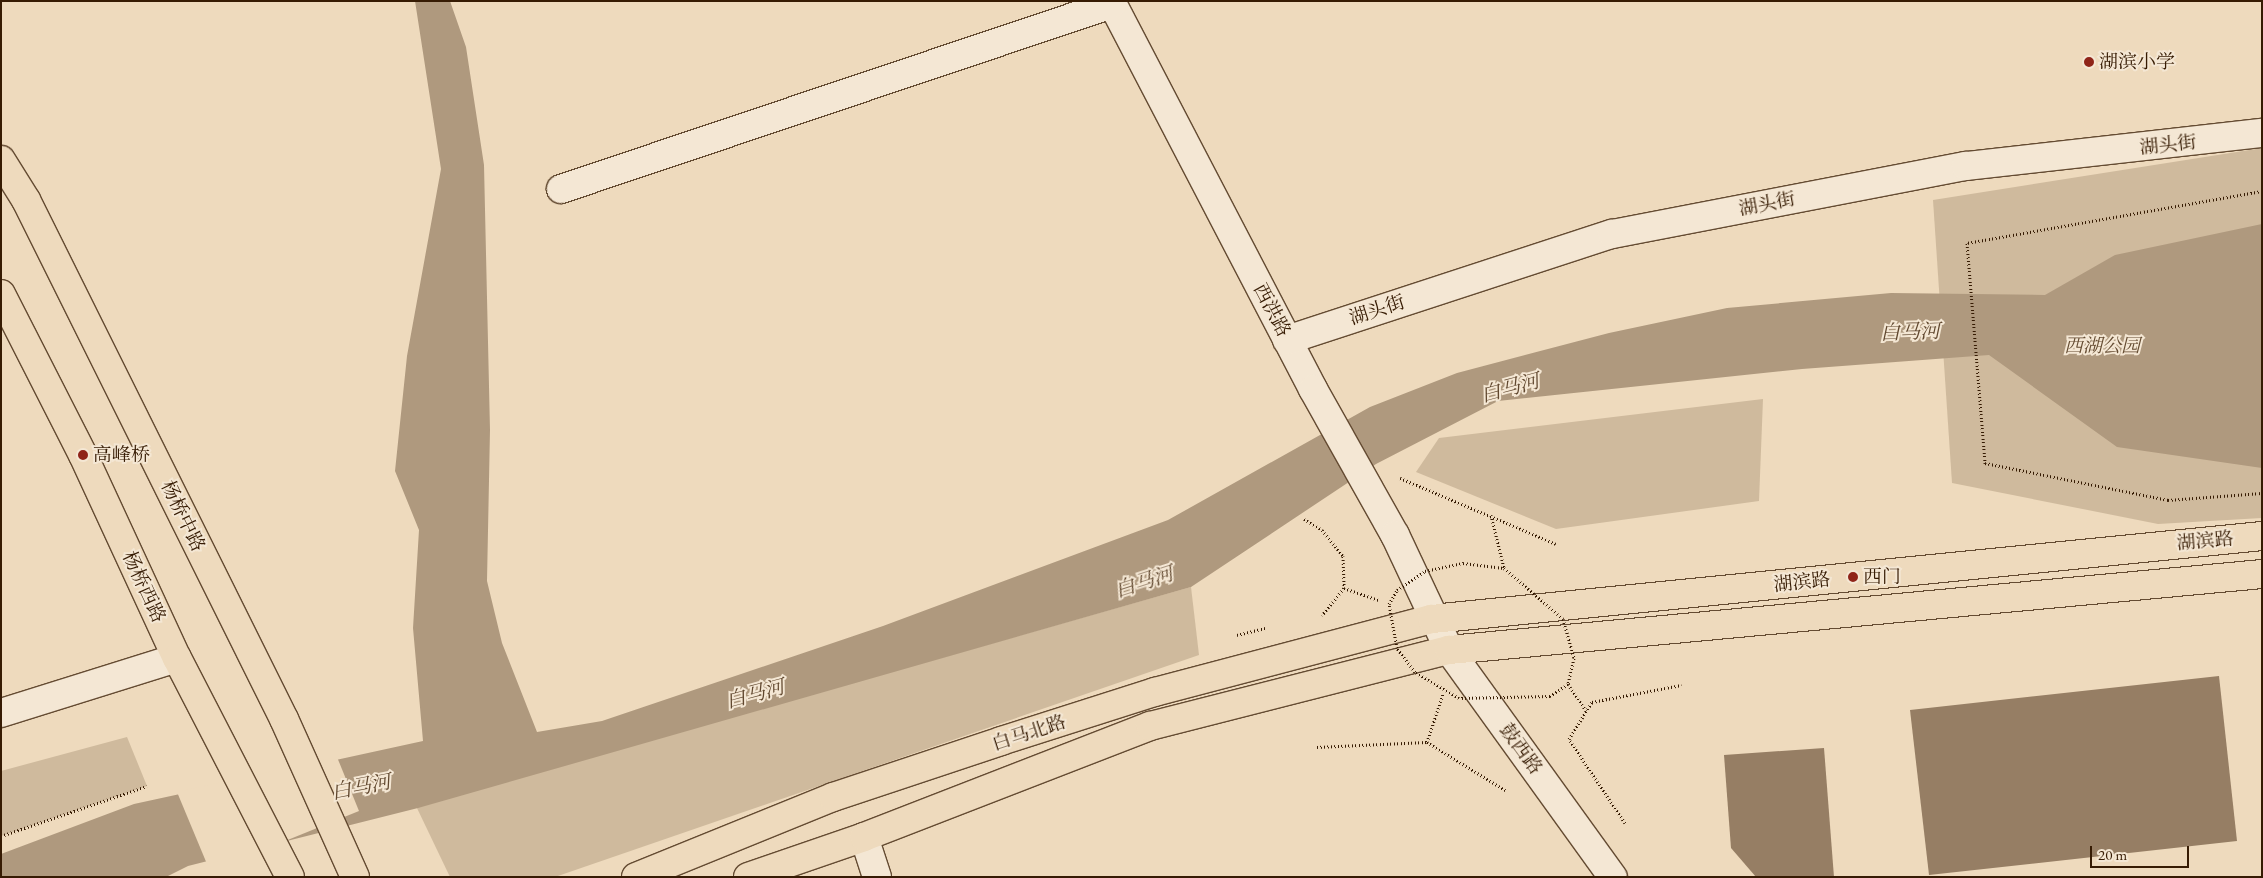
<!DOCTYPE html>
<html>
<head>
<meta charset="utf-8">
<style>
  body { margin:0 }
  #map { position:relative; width:2263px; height:878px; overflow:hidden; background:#eedabd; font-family:"EB Garamond","Noto Serif SC",serif }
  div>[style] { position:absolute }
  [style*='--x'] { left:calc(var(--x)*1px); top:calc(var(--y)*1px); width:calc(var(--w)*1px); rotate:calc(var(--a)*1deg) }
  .green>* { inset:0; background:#cfba9d }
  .water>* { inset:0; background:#af997e }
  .pier>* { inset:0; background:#eedabd }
  .building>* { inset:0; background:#967e64 }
  .path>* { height:3px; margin-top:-1.5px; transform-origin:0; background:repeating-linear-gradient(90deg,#361b03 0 1px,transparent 0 3.5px) }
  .roads { filter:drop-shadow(1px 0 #644b32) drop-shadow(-1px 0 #644b32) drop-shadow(0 1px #644b32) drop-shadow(0 -1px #644b32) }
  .minor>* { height:28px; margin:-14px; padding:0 14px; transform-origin:14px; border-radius:14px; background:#f4e7d4 }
  .major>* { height:28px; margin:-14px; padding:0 14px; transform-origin:14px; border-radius:14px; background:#eedabd }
  .path-bridge>* { height:3px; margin-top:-1.5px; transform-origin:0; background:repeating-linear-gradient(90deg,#361b03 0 1px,transparent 0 3.5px) }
  .dots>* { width:14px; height:14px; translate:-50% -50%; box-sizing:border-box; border:2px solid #f4e7d4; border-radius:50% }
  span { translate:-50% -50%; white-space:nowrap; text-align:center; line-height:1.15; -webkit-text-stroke:4px #f4e7d4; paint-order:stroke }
  .poi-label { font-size:19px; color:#361b03 }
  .left { translate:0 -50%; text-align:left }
  .street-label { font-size:19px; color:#361b03 }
  .park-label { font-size:19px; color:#644b31; font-style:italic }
  .water-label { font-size:20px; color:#60472e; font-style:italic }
  .frame { position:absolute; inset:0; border:2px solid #361b03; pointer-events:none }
  .scale { position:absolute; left:2090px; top:846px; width:99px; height:22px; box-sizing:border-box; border:2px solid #361b03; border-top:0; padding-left:6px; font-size:15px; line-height:18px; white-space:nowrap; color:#361b03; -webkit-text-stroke:4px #f4e7d4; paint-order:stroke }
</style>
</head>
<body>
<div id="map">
  <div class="green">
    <i style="clip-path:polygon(2262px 148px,2262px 518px,2158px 524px,1952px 483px,1933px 200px)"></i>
    <i style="clip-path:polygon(1763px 399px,1759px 501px,1556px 529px,1416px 472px,1439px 438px)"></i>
    <i style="clip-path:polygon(1191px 587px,1199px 655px,555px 877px,450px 877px,416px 806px)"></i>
    <i style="clip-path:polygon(127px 737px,147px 786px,1px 836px,1px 771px)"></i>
  </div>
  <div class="water">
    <i style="clip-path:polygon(415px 1px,450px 1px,466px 47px,484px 165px,490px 430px,487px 581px,502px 643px,537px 732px,602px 721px,883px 626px,1168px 520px,1370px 407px,1457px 373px,1609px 333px,1727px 308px,1891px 293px,2045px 295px,2115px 255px,2262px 224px,2262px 468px,2117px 447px,1989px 355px,1802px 369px,1498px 401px,1376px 464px,1191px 587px,418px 808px,188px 866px,166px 877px,1px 877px,1px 854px,134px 804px,423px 741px,413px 628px,419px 530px,395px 471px,407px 356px,441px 169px)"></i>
  </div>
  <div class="pier">
    <i style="clip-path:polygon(337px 757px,359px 811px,263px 850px,207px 864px,177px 792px)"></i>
  </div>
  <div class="building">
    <i style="clip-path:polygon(2219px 676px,2237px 841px,1929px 875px,1910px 710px)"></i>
    <i style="clip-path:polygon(1824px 748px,1834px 877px,1756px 877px,1731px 848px,1724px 755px)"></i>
  </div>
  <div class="path">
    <i style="--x:2262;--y:191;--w:300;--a:170"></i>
    <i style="--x:1967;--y:243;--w:221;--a:85.3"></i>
    <i style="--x:1985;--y:463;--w:187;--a:11.4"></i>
    <i style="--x:2168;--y:500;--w:94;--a:-4.3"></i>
    <i style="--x:1400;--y:478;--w:169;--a:22.9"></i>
    <i style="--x:1304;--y:519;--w:21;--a:31"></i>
    <i style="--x:1322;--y:530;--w:33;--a:51"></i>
    <i style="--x:1343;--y:556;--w:32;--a:88"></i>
    <i style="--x:1344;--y:588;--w:35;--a:129"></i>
    <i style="--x:1344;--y:588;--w:37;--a:19"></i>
    <i style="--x:1237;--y:635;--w:29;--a:-14"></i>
    <i style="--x:1568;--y:684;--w:32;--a:56"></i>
    <i style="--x:1427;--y:742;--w:51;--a:-71.6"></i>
    <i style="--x:1317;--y:747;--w:110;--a:-2.6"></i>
    <i style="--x:1427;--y:742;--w:92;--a:31.6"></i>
    <i style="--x:1625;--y:823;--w:101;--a:-123.7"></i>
    <i style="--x:1569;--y:739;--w:44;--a:-58.1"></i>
    <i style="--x:1592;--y:702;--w:91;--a:-10.8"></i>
    <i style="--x:1;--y:836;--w:154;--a:-18.9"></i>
  </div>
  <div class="roads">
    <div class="minor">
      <i style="--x:1111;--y:1;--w:437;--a:62.5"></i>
      <i style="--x:1313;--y:389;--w:167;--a:60.7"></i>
      <i style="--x:1395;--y:535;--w:127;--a:64.8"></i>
      <i style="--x:1449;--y:650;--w:280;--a:54.2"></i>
      <i style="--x:561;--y:189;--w:581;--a:-18.56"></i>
      <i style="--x:1287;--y:340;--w:342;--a:-18.1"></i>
      <i style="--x:1612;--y:234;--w:360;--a:-10.9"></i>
      <i style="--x:1966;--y:166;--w:298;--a:-6.4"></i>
      <i style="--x:1;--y:713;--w:184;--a:-17.4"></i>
      <i style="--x:864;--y:837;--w:42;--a:72"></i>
    </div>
    <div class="major">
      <i style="--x:1;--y:160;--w:47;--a:58"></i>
      <i style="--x:26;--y:200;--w:580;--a:63.57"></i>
      <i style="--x:284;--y:719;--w:173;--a:65.8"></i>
      <i style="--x:1;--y:294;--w:181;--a:63"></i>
      <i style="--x:83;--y:455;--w:224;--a:65.2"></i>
      <i style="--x:177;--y:658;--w:246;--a:62.7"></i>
      <i style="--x:636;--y:877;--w:213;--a:-22.1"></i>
      <i style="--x:833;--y:797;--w:177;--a:-18.4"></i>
      <i style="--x:1001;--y:741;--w:162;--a:-17.7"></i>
      <i style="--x:1155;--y:692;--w:286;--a:-14.8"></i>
      <i style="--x:1432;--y:619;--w:834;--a:-5.71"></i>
      <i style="--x:748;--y:877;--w:123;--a:-19"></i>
      <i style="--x:864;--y:837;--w:307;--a:-21.2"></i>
      <i style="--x:1150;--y:726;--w:309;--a:-14.3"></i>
      <i style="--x:1449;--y:650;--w:817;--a:-5.34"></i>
    </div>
  </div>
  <div class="path-bridge">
    <i style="--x:1491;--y:515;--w:55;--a:76.2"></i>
    <i style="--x:1504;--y:568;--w:78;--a:40.8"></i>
    <i style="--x:1563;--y:619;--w:41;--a:74.2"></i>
    <i style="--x:1574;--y:658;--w:27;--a:103"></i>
    <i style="--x:1568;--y:684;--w:22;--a:146"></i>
    <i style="--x:1550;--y:696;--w:91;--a:178.7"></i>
    <i style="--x:1459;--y:698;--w:51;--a:-149.4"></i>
    <i style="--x:1415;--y:672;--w:30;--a:-127"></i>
    <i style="--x:1397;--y:648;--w:45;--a:-100.3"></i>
    <i style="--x:1389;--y:604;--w:16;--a:-60"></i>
    <i style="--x:1397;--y:590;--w:34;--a:-34"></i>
    <i style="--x:1425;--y:571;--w:39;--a:-12"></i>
    <i style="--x:1463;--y:563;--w:41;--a:7"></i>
  </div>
  <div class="dots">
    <i style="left:2089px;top:62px;background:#8f2418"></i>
    <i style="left:83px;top:455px;background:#8f2418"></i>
    <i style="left:1853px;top:577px;background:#8f2418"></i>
  </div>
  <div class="poi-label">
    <span class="left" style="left:2099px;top:62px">湖滨小学</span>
    <span class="left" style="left:93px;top:455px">高峰桥</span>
    <span class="left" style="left:1863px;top:577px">西门</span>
  </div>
  <div class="street-label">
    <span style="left:2168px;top:145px;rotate:-6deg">湖头街</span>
    <span style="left:1767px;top:204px;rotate:-11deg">湖头街</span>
    <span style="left:1272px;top:310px;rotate:62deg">西洪路</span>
    <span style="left:1377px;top:310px;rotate:-18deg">湖头街</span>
    <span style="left:183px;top:516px;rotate:64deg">杨桥中路</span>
    <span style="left:2205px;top:541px;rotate:-5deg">湖滨路</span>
    <span style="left:1802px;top:582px;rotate:-6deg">湖滨路</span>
    <span style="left:144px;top:587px;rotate:65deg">杨桥西路</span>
    <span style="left:1029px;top:733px;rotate:-18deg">白马北路</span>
    <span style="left:1521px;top:749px;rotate:54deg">鼓西路</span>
  </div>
  <div class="park-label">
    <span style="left:2102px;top:346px">西湖公园</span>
  </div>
  <div class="water-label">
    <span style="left:1910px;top:332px;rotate:-2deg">白马河</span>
    <span style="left:1510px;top:388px;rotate:-15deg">白马河</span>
    <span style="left:1144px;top:582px;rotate:-18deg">白马河</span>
    <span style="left:755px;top:694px;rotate:-15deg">白马河</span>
    <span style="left:361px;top:787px;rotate:-11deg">白马河</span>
  </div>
  <div class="frame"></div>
  <div class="scale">20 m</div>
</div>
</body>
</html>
